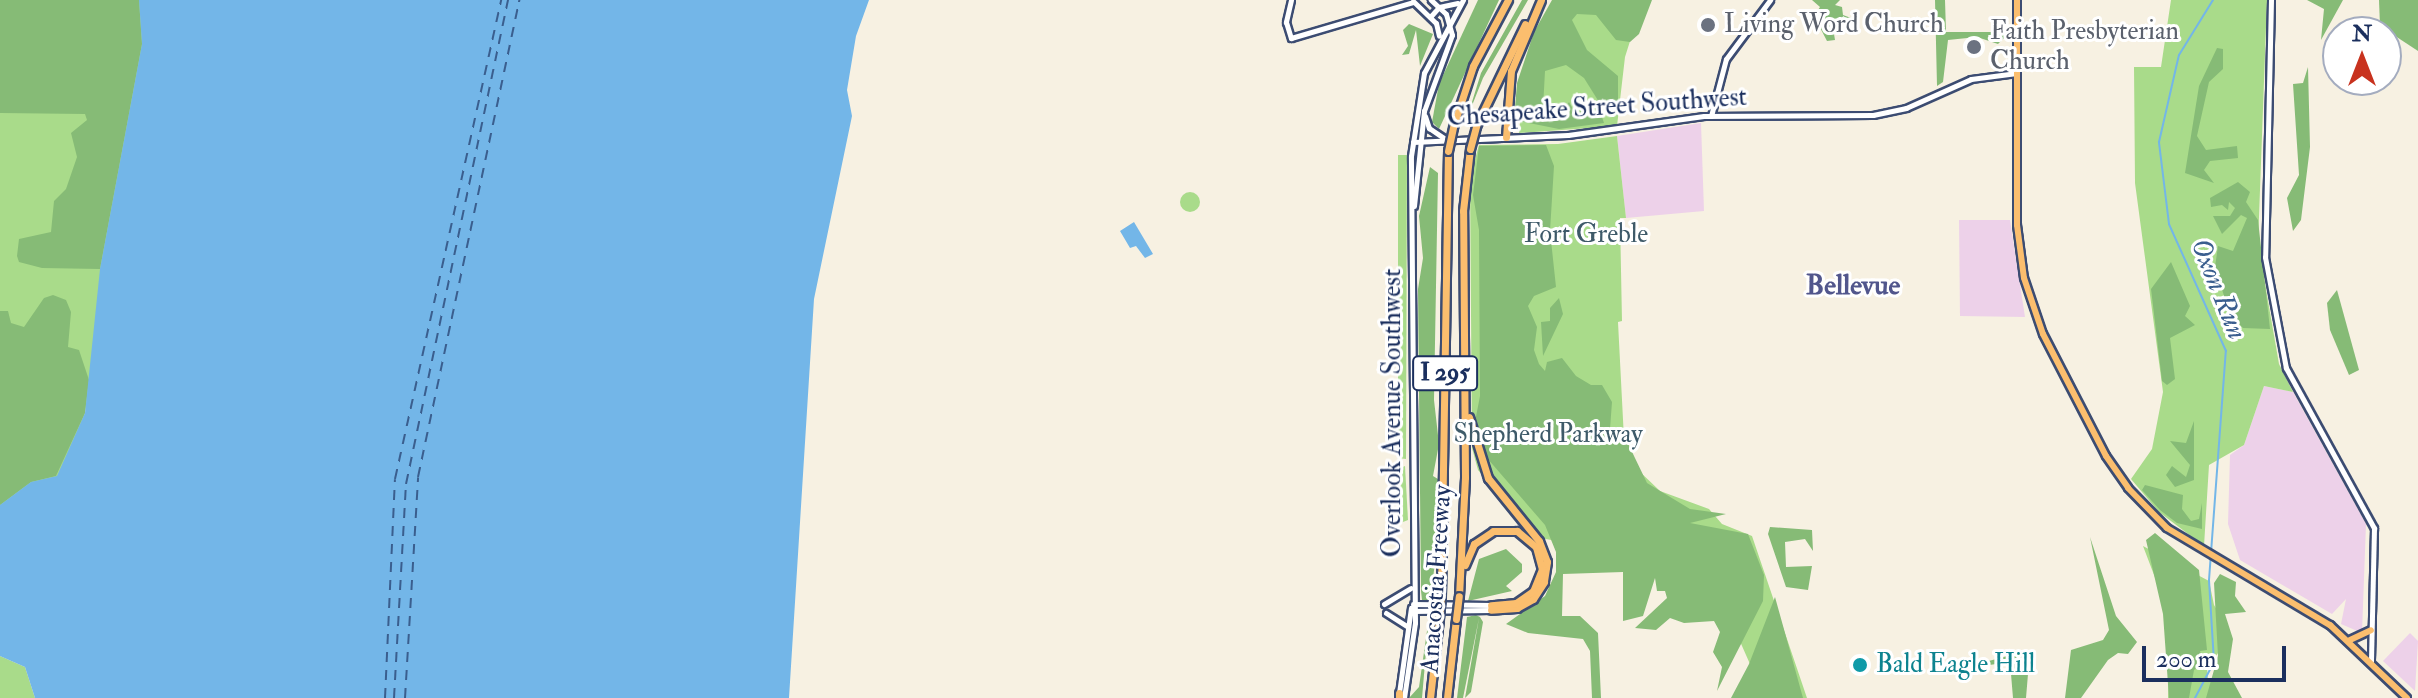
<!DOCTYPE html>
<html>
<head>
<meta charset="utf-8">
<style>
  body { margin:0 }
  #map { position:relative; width:2418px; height:698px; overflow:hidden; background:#f7f1e2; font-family:"IM FELL Double Pica",serif }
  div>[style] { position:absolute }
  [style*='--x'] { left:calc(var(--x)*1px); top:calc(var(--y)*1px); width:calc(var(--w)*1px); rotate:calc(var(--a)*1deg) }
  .built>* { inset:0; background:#edd1e9 }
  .green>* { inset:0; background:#a9db8a }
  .round { border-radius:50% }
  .forest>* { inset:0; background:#86bb76 }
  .water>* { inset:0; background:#73b6e8 }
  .stream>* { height:2px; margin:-1px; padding:0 1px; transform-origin:1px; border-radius:1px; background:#73b6e8 }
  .ferry>* { height:2px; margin-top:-1px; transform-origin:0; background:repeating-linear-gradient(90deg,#3a5e8e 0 10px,transparent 0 18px) }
  .roads { filter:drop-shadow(2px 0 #3c4c72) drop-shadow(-2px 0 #3c4c72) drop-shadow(0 2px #3c4c72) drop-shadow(0 -2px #3c4c72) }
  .minor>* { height:5px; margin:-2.5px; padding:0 2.5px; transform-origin:2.5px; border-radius:2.5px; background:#fff }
  .major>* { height:6px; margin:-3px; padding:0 3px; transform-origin:3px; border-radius:3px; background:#fbbe6e }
  .highway>* { height:7px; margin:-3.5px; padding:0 3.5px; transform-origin:3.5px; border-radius:3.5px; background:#fbbe6e }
  .bridges { filter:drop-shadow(2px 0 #3c4c72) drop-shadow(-2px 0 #3c4c72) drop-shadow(0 2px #3c4c72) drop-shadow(0 -2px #3c4c72) }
  .highway-bridge>* { height:7px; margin:-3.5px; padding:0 3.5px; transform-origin:3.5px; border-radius:3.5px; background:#fbbe6e }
  .dots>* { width:22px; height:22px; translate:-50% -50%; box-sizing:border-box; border:4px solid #fff; border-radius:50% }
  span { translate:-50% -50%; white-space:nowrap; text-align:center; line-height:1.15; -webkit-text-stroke:6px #fff; paint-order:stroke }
  .shield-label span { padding:2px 6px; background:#fff; border:2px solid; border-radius:6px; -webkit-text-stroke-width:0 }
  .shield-label { font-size:24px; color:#1b2f5e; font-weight:700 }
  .worship-label { font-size:26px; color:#5b616d }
  .left { translate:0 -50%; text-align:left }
  .street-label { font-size:26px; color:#1b2f5e }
  .park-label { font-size:26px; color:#3e5a69 }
  .culture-label { font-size:26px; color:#0d838f }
  .neighbourhood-label { font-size:28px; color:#51568c; font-weight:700 }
  .water-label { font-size:28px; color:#3a5e8e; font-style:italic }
  .north { position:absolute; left:2322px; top:16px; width:80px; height:80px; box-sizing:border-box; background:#fff; border:2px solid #a4acbf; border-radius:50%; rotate:0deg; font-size:22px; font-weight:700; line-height:32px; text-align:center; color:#1b2f5e }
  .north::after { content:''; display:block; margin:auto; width:28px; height:36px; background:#c8321e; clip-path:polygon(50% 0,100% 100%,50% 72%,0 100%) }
  .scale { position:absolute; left:2142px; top:646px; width:144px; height:36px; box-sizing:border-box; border:4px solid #1b2f5e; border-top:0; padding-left:10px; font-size:24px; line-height:28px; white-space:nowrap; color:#1b2f5e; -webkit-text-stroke:6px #fff; paint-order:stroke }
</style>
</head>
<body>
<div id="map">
  <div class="built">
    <i style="clip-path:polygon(1701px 123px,1704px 211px,1626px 218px,1617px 136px)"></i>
    <i style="clip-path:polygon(1959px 220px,2010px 220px,2025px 317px,1960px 316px)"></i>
    <i style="clip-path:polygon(2264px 386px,2293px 392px,2366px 524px,2362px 633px,2341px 624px,2346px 599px,2332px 614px,2240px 560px,2228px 524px,2230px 455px,2244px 445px)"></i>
    <i style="clip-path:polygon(2410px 633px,2418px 641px,2415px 691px,2383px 661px)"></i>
  </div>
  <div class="green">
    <i style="clip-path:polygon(0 0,142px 0,148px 41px,75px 472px,0 510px)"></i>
    <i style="clip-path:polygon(1558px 0,1643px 0,1625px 57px,1617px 126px,1519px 133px,1526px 57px)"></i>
    <i style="clip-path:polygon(2171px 0,2267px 0,2258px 244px,2279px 364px,2293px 392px,2264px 386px,2244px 445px,2209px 465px,2204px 546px,2159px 512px,2131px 479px,2152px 449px,2163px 392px,2135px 183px,2134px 67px,2161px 67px)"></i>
    <i style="clip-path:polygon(1617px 136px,1626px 218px,1620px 218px,1622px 321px,1618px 322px,1624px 439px,1638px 470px,1660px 491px,1709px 509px,1722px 524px,1752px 536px,1807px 698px,1765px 698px,1708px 569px,1535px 537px,1478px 470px,1472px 448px,1470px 177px,1479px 145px,1558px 144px)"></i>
    <i style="clip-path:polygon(1398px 155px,1407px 155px,1406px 459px,1398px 458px)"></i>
    <i class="round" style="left:1180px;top:192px;width:20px;height:20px"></i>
    <i style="clip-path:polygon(1405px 466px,1408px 520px,1398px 524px,1398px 469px)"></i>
    <i style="clip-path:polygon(2143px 546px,2209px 581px,2214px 605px,2228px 628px,2222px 648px,2207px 667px,2208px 680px,2240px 698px,2168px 698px,2169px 641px,2162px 596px)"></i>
    <i style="clip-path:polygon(0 656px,25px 667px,35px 698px,0 698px)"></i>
  </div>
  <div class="forest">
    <i style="clip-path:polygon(0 0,139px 0,142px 44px,100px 269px,42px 268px,19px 262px,17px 256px,19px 239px,51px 232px,54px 201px,66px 189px,77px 157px,71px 133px,87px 120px,85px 114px,0 113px)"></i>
    <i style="clip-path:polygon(1478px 0,1499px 0,1439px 129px,1432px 122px,1439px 84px)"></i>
    <i style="clip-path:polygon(1522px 0,1528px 0,1483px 78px,1467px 118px,1481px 73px)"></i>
    <i style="clip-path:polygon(1552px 0,1652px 0,1639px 34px,1630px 42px,1616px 40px,1596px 15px,1577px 14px,1572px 20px,1587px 50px,1618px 76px,1618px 116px,1604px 110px,1584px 78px,1566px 65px,1545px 71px,1543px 108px,1563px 111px,1569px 102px,1575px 113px,1589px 109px,1601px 114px,1604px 123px,1559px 129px,1514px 120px,1517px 83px,1534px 32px)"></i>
    <i style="clip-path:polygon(1812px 0,1840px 0,1835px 5px,1842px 7px,1843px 15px,1859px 21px,1833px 28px,1835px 40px,1827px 41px,1814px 16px,1820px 7px)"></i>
    <i style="clip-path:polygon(1935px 0,1945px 0,1946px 32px,2004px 32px,2006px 36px,1998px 44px,1977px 37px,1948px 40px,1943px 82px,1937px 86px)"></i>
    <i style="clip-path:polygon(2307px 0,2343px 0,2321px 40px,2324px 9px)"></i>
    <i style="clip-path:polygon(2379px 0,2418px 0,2418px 51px,2380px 26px)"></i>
    <i style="clip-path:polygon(1409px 24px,1433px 34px,1420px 66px,1416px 30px,1409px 54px,1402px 55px,1408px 46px,1403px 30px)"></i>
    <i style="clip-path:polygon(2217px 48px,2223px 49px,2223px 69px,2209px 82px,2197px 136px,2206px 150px,2237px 146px,2238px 158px,2210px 161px,2204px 170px,2214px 183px,2185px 173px,2199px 86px)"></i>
    <i style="clip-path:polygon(2308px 67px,2310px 147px,2301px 220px,2293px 231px,2287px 198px,2299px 175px,2293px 84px,2303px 83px)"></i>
    <i style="clip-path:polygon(1546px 145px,1554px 166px,1550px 231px,1556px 287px,1534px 296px,1528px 306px,1537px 327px,1534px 350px,1539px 364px,1545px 371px,1547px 362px,1562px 358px,1576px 376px,1591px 385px,1602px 385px,1612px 402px,1610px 429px,1622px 431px,1647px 483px,1690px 509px,1726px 514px,1690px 523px,1748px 534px,1764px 575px,1763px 601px,1717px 691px,1722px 667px,1713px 652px,1720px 632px,1714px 621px,1684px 623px,1670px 618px,1656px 630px,1635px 628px,1667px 598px,1665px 591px,1657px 591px,1655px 578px,1643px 616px,1623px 621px,1623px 572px,1563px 574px,1562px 616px,1580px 616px,1598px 633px,1601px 698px,1592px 698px,1590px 651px,1583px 639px,1528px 633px,1506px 624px,1545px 596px,1556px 572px,1556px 552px,1545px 525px,1487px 458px,1474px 427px,1480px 396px,1479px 230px,1473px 195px,1479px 146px)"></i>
    <i style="clip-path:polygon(1430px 167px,1438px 173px,1434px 400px,1439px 444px,1433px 476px,1438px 479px,1438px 540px,1430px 601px,1422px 600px,1421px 591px,1418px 289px,1423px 258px,1419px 216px)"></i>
    <i style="clip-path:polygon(2238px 182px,2250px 192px,2246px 202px,2258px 220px,2270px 329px,2243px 328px,2230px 315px,2215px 267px,2218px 246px,2233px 251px,2247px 218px,2241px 215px,2222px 234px,2213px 216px,2230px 216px,2235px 208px,2229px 202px,2228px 210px,2222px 205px,2211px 207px,2210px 198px)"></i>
    <i style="clip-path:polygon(2171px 262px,2190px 306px,2185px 316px,2195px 325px,2170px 338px,2175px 379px,2167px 385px,2162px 381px,2151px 289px)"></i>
    <i style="clip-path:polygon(2337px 290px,2359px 370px,2349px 375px,2330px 330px,2327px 303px)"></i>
    <i style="clip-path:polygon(53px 295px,66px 300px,71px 312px,68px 347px,79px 350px,89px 380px,85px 413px,56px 476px,31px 482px,0 505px,0 311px,8px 311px,11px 323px,24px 327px,44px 298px)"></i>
    <i style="clip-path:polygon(1559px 298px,1563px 314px,1543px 356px,1541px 322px,1550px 321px,1550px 308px)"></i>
    <i style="clip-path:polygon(2194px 421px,2194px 480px,2175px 487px,2166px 475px,2172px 466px,2186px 477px,2190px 465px,2170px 441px,2186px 443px)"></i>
    <i style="clip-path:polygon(2145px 485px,2183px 495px,2182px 509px,2191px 521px,2199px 519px,2202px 503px,2202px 529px,2177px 523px,2160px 510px,2142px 490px)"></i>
    <i style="clip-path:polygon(1770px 527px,1812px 530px,1813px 551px,1805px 539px,1785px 542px,1786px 567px,1812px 566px,1808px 590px,1786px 587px,1768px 534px)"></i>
    <i style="clip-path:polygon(2155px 533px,2199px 570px,2207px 650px,2200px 651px,2203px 662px,2194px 670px,2189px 698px,2169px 698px,2163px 614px,2146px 540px)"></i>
    <i style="clip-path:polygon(2090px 537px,2116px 616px,2137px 642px,2128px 654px,2118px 653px,2108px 660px,2081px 698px,2065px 698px,2071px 650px,2103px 640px,2109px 630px)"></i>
    <i style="clip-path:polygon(1506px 549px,1522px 564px,1522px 572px,1506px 586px,1512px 591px,1468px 601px,1479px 559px)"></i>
    <i style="clip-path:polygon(2220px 574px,2236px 582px,2235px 596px,2246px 612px,2225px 614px,2233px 639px,2228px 672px,2242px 698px,2206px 698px,2218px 656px,2214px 583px)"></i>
    <i style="clip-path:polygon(1775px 597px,1803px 698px,1731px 698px,1749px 664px)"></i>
    <i style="clip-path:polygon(1476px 615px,1480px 617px,1483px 622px,1471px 692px,1465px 698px,1479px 618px,1463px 698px,1457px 698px,1467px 617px)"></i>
    <i style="clip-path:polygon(1429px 617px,1422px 698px,1409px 698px,1419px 687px)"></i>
    <i style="clip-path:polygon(2030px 650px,2026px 698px,2013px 698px,2010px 662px,1955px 670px)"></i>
  </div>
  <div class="water">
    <i style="clip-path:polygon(139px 0,869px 0,856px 36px,847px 90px,852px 116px,814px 299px,789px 698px,35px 698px,25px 667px,0 656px,0 505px,31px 482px,57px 476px,85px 413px,100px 269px,142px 44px)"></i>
    <i style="clip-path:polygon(1134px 222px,1153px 254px,1145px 258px,1136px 246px,1130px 248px,1120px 231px)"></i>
  </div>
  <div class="stream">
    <i style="--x:2195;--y:698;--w:41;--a:-62.2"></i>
    <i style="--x:2214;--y:662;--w:82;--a:-93.5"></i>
    <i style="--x:2209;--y:580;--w:230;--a:-85.8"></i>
    <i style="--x:2226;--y:351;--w:139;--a:-114.2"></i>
    <i style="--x:2169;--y:224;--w:83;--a:-97"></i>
    <i style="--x:2159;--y:142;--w:89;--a:-77.1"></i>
    <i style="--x:2179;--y:55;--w:65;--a:-58.3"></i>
  </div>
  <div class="ferry">
    <i style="--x:385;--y:698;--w:219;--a:-87.4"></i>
    <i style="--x:395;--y:479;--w:491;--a:-77.5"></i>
    <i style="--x:394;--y:698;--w:214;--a:-86.8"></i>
    <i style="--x:406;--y:484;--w:495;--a:-78.1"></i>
    <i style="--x:405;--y:698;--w:221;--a:-86.6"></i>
    <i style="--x:418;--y:477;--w:488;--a:-78"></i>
  </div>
  <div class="roads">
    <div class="minor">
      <i style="--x:1291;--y:0;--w:23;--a:103"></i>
      <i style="--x:1286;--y:22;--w:17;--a:73"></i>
      <i style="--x:1291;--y:38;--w:127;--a:-16.4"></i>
      <i style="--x:2271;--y:0;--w:257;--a:91.3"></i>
      <i style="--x:2265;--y:257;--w:113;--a:79.3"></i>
      <i style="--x:2286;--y:368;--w:183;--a:61.2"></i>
      <i style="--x:2374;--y:528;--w:133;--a:91.3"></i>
      <i style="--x:1413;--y:1;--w:32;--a:44"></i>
      <i style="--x:1436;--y:23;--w:13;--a:77"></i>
      <i style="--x:1430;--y:17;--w:13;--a:-48"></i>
      <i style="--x:1439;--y:7;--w:19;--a:-12"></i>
      <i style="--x:1425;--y:116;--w:13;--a:72"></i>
      <i style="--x:1429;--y:128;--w:18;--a:34"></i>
      <i style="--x:1711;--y:116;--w:59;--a:-75.3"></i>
      <i style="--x:1726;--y:59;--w:74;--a:-53.3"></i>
      <i style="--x:1413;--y:142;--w:155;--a:-2.6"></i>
      <i style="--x:1568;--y:135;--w:137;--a:-8"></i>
      <i style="--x:1704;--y:116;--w:169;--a:-0.3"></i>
      <i style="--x:1873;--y:115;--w:34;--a:-12"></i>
      <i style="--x:1906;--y:108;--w:71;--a:-24"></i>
      <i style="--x:1971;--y:79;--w:46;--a:-7.4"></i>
      <i style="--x:1414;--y:206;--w:96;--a:-84"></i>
      <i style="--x:1424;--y:111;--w:81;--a:-69.8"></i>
      <i style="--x:1452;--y:35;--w:22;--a:-106"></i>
      <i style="--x:1446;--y:14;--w:21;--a:-137"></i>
      <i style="--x:1384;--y:604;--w:31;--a:-31"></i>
      <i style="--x:1413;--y:604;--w:78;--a:0.7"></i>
      <i style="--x:1412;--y:611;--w:79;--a:-0.7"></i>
      <i style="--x:1386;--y:613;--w:26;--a:32"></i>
      <i style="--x:1399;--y:693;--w:86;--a:-82"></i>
      <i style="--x:1404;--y:698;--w:76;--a:-81.7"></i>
      <i style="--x:1415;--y:623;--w:467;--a:-90.5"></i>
      <i style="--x:1411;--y:156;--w:84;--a:-81.1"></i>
      <i style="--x:1424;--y:73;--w:83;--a:-61.9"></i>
    </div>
    <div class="major">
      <i style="--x:2017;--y:0;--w:225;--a:90"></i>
      <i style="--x:2017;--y:225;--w:53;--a:82.5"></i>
      <i style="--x:2024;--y:278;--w:59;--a:71.3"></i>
      <i style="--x:2043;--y:334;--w:137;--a:62.7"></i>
      <i style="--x:2106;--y:456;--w:39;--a:55"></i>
      <i style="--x:2128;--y:488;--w:56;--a:45.7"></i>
      <i style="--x:2167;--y:528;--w:190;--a:30.8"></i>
      <i style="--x:2330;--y:625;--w:106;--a:43.5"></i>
      <i style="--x:2350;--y:640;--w:23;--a:-25"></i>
    </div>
    <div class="highway">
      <i style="--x:1476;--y:126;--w:113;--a:-64.3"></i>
      <i style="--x:1453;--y:127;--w:64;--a:-71.8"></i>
      <i style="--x:1473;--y:66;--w:75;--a:-62.1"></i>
      <i style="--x:1506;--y:137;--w:66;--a:-85.7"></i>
      <i style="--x:1511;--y:71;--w:77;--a:-67.1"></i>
      <i style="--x:1469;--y:417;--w:64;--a:72.7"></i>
      <i style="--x:1488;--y:478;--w:81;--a:51"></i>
      <i style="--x:1539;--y:541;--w:22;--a:69"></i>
      <i style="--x:1547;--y:562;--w:20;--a:99"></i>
      <i style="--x:1544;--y:582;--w:20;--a:123"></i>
      <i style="--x:1533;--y:599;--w:18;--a:151"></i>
      <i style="--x:1517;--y:608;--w:26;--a:176"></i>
      <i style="--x:1465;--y:565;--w:23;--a:-67"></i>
      <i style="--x:1474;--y:544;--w:23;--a:-34"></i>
      <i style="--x:1493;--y:531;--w:24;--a:0"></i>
      <i style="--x:1517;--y:531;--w:25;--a:40"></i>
      <i style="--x:1536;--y:547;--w:23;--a:75"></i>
      <i style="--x:1542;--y:569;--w:24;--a:112"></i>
      <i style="--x:1533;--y:591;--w:21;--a:145"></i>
      <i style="--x:1516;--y:603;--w:25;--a:175"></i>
      <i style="--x:1441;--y:596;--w:445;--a:-89.1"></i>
      <i style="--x:1459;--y:596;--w:119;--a:-87.1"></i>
      <i style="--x:1465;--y:477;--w:266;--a:-90.4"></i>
      <i style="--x:1463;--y:211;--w:62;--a:-83.6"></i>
      <i style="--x:1399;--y:698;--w:5;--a:-90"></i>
      <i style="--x:1430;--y:698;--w:80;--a:-83.5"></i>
      <i style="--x:1447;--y:698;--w:80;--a:-83.5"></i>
    </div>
  </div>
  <div class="bridges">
    <div class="highway-bridge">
      <i style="--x:1470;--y:149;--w:24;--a:-75"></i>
      <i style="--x:1448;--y:151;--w:25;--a:-78"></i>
      <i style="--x:1439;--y:619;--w:23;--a:-85"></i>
      <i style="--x:1456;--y:619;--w:23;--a:-83"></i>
    </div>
  </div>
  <div class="dots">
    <i style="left:1708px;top:25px;background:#6b7280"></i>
    <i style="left:1974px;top:47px;background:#6b7280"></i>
    <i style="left:1860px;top:665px;background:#0f9aa8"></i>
  </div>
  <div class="shield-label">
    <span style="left:1445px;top:373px">I 295</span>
  </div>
  <div class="worship-label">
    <span class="left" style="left:1724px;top:25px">Living Word Church</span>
    <span class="left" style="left:1990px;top:47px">Faith Presbyterian<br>Church</span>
  </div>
  <div class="street-label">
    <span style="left:1597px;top:108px;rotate:-4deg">Chesapeake Street Southwest</span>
    <span style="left:1393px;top:413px;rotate:-90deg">Overlook Avenue Southwest</span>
    <span style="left:1437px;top:579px;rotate:-86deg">Anacostia Freeway</span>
  </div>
  <div class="park-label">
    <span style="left:1586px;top:235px">Fort Greble</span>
    <span style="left:1548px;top:435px">Shepherd Parkway</span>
  </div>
  <div class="culture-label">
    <span class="left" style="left:1876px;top:665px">Bald Eagle Hill</span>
  </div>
  <div class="neighbourhood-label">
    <span style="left:1853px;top:286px">Bellevue</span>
  </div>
  <div class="water-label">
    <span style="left:2218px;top:289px;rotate:68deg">Oxon Run</span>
  </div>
  <div class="north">N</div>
  <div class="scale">200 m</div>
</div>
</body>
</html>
